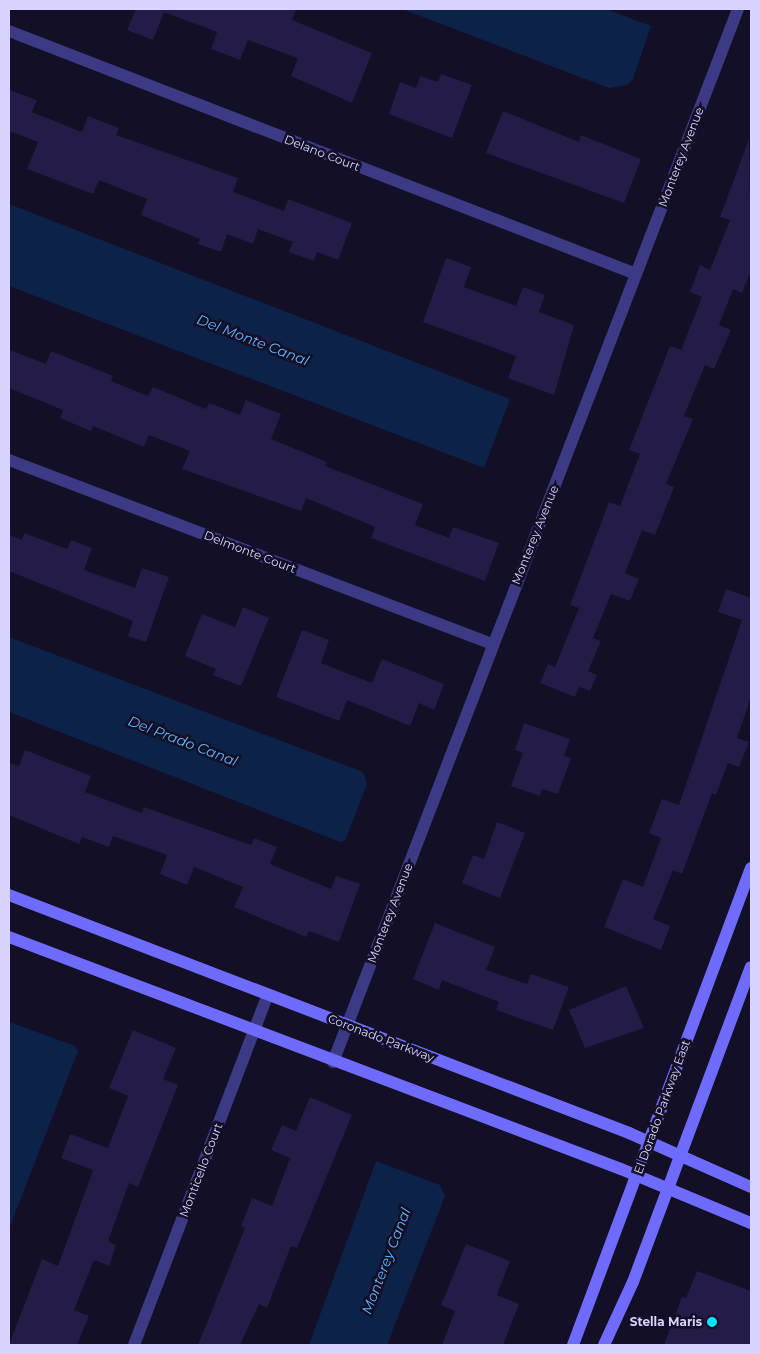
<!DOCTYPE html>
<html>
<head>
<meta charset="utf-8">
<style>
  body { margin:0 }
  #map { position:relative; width:760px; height:1354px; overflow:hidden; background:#130f26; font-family:Montserrat,sans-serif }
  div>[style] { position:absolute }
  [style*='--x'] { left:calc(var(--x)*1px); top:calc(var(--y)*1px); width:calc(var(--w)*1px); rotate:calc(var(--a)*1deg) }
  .water>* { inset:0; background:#0c2248 }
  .building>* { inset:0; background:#241b47 }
  .street>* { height:12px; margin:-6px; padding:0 6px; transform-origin:6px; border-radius:6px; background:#3d3a85 }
  .secondary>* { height:12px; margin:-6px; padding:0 6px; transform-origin:6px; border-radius:6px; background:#6f6bff }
  .dots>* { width:14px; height:14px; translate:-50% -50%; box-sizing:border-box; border:2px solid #130f26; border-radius:50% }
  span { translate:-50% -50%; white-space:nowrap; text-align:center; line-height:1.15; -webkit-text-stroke:5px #130f26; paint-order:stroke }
  .street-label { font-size:12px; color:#d9d4ff }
  .poi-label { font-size:12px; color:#d9d4ff; font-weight:700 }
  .right { translate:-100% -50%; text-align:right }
  .water-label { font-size:14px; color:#62b6ff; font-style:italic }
  .frame { position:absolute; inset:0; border:10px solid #d9d4ff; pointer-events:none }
</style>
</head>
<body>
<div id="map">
  <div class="water">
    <i style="clip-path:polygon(402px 9px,606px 9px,651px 26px,633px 79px,627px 85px,609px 88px)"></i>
    <i style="clip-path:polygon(9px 204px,510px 399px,484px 468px,9px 286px)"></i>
    <i style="clip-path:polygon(9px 637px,363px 772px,367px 784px,345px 841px,340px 842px,9px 712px)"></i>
    <i style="clip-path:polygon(10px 1022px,75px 1046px,78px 1051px,9px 1229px)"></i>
    <i style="clip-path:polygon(376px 1161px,440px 1185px,445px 1196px,387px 1345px,309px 1345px)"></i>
  </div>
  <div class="building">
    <i style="clip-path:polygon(136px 9px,296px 9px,292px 20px,372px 53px,352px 103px,291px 76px,298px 58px,248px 40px,240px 60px,211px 49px,217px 32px,164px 12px,153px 40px,127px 30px)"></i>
    <i style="clip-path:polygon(441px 74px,472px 85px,452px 138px,389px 114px,400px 82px,416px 88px,420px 76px,438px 82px)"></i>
    <i style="clip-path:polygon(9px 90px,37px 100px,32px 112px,82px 132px,88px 116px,119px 128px,116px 135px,238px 178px,233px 192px,284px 211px,288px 199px,352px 223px,338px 260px,317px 252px,314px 261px,289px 252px,293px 242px,258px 229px,253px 244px,227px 234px,221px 252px,198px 244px,200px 239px,141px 215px,147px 199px,99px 180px,93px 194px,27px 169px,38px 142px,9px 131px)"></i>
    <i style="clip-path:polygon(503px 111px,579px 142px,581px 135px,641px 159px,624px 203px,486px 153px)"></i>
    <i style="clip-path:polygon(749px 139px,751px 271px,742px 293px,733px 289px,719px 325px,731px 330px,714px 369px,705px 365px,684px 416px,693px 419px,666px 484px,674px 487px,655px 535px,642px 530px,625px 573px,639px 579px,630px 601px,611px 594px,593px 638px,601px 641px,588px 671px,597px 675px,590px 691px,579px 687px,575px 697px,540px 683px,548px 664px,555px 667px,579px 608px,570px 605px,609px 502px,620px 506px,640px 454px,629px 450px,670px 346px,681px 350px,702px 297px,690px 292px,700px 265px,710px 270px,730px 220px,720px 217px)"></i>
    <i style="clip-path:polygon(446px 258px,471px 267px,464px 287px,516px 306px,523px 287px,545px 295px,539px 312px,574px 325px,554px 395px,508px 378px,516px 356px,423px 322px)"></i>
    <i style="clip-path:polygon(9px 350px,46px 364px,51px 351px,113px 376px,111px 381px,148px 396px,153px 387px,206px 409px,209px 403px,240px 415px,246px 400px,281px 414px,271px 439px,327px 462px,325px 466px,423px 504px,415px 525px,449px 538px,453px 527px,499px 543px,485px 581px,371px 538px,375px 527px,306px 498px,301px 511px,182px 469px,190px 451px,149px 435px,144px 447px,93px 426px,91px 431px,60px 418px,63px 410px,9px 388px)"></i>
    <i style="clip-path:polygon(24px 533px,67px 549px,71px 540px,92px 548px,84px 570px,135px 588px,142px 568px,169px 577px,146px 642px,128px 636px,133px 621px,9px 571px,9px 535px,22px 540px)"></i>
    <i style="clip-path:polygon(726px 589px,751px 598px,751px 697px,737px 738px,749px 742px,739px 767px,728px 763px,716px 795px,712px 793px,682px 874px,673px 870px,653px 919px,670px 926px,661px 950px,604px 927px,623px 879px,643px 887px,661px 838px,649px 833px,662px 799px,679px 805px,742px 620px,718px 612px)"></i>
    <i style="clip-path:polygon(243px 607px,269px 618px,241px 686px,213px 675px,216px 669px,185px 656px,202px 614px,235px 627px)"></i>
    <i style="clip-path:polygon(302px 630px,329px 640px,321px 663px,372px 683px,382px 659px,444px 684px,434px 710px,419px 703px,410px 726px,347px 700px,339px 721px,276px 697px)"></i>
    <i style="clip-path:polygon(524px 723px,570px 739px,564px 756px,571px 758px,558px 794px,542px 789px,540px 796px,511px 786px,523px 753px,515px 750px)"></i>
    <i style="clip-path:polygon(25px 750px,91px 776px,85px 792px,142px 813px,144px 807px,251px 845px,254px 838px,277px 847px,270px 864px,331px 889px,336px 876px,360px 884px,339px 942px,309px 931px,306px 937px,234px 907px,243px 887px,194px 867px,187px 885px,160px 874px,167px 855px,113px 836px,109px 847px,82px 837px,79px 844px,9px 815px,9px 763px,19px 766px)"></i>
    <i style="clip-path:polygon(497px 822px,525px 833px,500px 898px,462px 883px,473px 855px,484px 859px)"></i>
    <i style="clip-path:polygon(435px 923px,495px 947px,486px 970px,527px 984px,531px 974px,569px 987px,553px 1030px,496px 1010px,499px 1002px,442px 980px,439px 990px,413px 979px)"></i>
    <i style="clip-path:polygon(626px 986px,644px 1028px,585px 1048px,569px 1010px)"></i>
    <i style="clip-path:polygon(133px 1030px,176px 1048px,163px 1079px,178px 1085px,138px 1187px,129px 1183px,108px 1241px,116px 1245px,109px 1266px,94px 1260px,74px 1310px,89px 1316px,77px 1345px,9px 1345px,42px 1259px,58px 1266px,93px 1170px,61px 1158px,70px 1134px,108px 1148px,128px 1096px,109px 1088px)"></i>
    <i style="clip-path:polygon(310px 1097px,352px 1115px,297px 1248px,291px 1246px,267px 1308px,259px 1304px,240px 1345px,198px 1345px,245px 1228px,241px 1226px,252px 1198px,272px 1206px,290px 1158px,271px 1150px,282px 1125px,296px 1131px)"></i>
    <i style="clip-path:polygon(466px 1244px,510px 1261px,497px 1295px,519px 1304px,503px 1345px,442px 1345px,455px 1311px,441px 1305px)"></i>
    <i style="clip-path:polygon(697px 1271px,751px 1291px,751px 1345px,664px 1345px,682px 1297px,686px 1298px)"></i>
  </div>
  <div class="street">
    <i style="--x:9;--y:31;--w:672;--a:21.18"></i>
    <i style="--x:9;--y:460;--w:517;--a:20.85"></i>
    <i style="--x:333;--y:1062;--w:1128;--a:-68.96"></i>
    <i style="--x:134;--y:1345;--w:375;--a:-69.1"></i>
  </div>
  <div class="secondary">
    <i style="--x:9;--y:895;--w:664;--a:21"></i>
    <i style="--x:629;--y:1133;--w:133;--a:23.9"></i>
    <i style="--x:9;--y:937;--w:654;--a:20.76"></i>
    <i style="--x:621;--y:1169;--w:141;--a:22.6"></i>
    <i style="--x:573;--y:1345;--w:509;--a:-69.54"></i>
    <i style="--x:604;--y:1345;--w:69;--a:-65.3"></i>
    <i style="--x:633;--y:1282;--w:336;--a:-69.5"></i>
  </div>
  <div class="dots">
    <i style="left:712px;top:1322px;background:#00e5ff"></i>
  </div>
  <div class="street-label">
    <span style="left:322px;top:153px;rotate:21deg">Delano Court</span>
    <span style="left:681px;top:157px;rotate:-69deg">Monterey Avenue</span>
    <span style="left:535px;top:535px;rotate:-68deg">Monterey Avenue</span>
    <span style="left:250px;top:552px;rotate:21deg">Delmonte Court</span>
    <span style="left:390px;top:913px;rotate:-69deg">Monterey Avenue</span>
    <span style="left:381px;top:1038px;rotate:21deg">Coronado Parkway</span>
    <span style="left:662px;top:1107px;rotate:-70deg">El Dorado Parkway East</span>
    <span style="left:201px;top:1170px;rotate:-69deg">Monticello Court</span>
  </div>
  <div class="poi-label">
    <span class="right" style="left:702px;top:1322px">Stella Maris</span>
  </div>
  <div class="water-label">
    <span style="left:253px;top:340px;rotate:21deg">Del Monte Canal</span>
    <span style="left:183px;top:741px;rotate:21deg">Del Prado Canal</span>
    <span style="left:386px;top:1261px;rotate:-69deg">Monterey Canal</span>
  </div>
  <div class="frame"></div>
</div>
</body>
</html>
